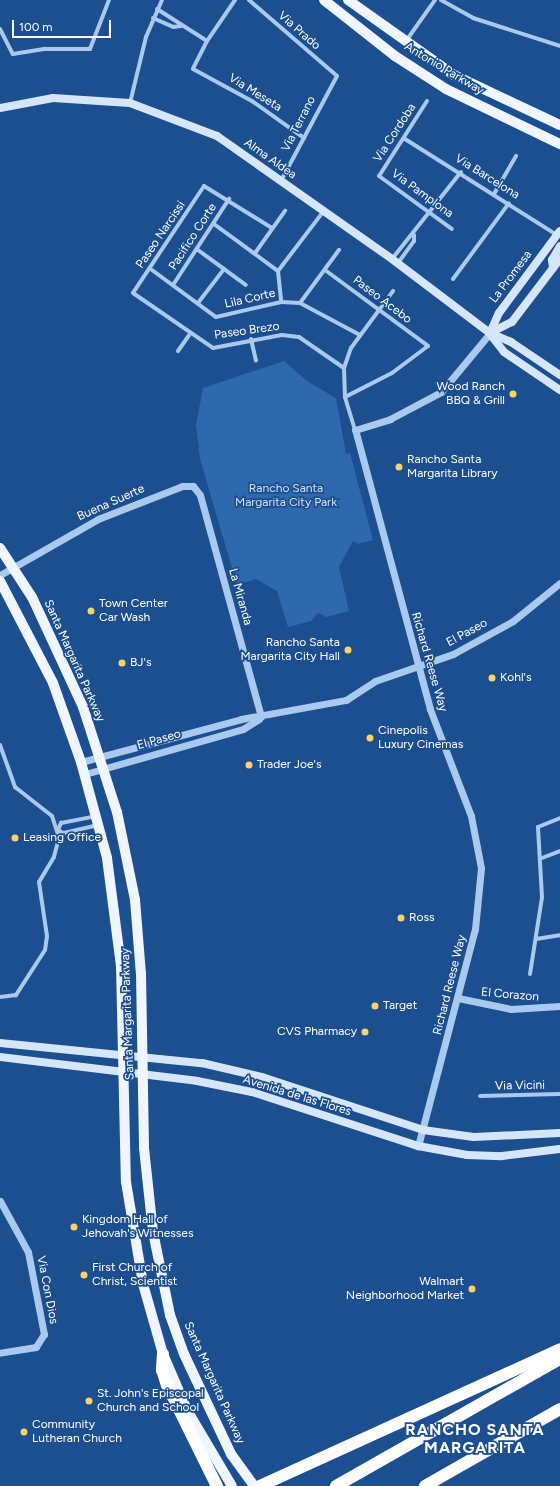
<!DOCTYPE html>
<html>
<head>
<meta charset="utf-8">
<style>
  body { margin:0 }
  #map { position:relative; width:560px; height:1486px; overflow:hidden; background:#1b4f8f; font-family:Figtree,sans-serif }
  div>[style] { position:absolute }
  [style*='--x'] { left:calc(var(--x)*1px); top:calc(var(--y)*1px); width:calc(var(--w)*1px); rotate:calc(var(--a)*1deg) }
  .green>* { inset:0; background:#2e69ad }
  .minor>* { height:4px; margin:-2px; padding:0 2px; transform-origin:2px; border-radius:2px; background:#a9c9ee }
  .tertiary>* { height:7px; margin:-3.5px; padding:0 3.5px; transform-origin:3.5px; border-radius:3.5px; background:#a9c9ee }
  .secondary>* { height:8px; margin:-4px; padding:0 4px; transform-origin:4px; border-radius:4px; background:#d6e6fa }
  .primary>* { height:10px; margin:-5px; padding:0 5px; transform-origin:5px; border-radius:5px; background:#f0f6ff }
  .motorway>* { height:12px; margin:-6px; padding:0 6px; transform-origin:6px; border-radius:6px; background:#fff }
  .dots>* { width:11px; height:11px; translate:-50% -50%; box-sizing:border-box; border:2px solid #1b4f8f; border-radius:50% }
  span { translate:-50% -50%; white-space:nowrap; text-align:center; line-height:1.15; -webkit-text-stroke:3.5px #1b4f8f; paint-order:stroke }
  .street-label { font-size:12px; color:#fff }
  .poi-label { font-size:12px; color:#fff }
  .right { translate:-100% -50%; text-align:right }
  .left { translate:0 -50%; text-align:left }
  .park-label { font-size:12px; color:#cfe3fa }
  .district-label { font-size:16px; color:#fff; font-weight:700; letter-spacing:1px }
  .scale { position:absolute; left:12px; top:20px; width:99px; height:18px; box-sizing:border-box; border:2px solid #fff; border-top:0; padding-left:5px; font-size:12px; line-height:14px; white-space:nowrap; color:#fff; -webkit-text-stroke:3px #1b4f8f; paint-order:stroke }
</style>
</head>
<body>
<div id="map">
  <div class="green">
    <i style="clip-path:polygon(284px 361px,307px 381px,336px 398px,346px 454px,350px 453px,373px 540px,358px 544px,353px 541px,339px 567px,349px 611px,327px 617px,318px 613px,311px 621px,288px 627px,277px 591px,256px 579px,237px 585px,200px 459px,196px 425px,203px 388px)"></i>
  </div>
  <div class="minor">
    <i style="--x:235;--y:0;--w:50;--a:124.3"></i>
    <i style="--x:207;--y:41;--w:31;--a:117"></i>
    <i style="--x:193;--y:69;--w:67;--a:28.5"></i>
    <i style="--x:252;--y:101;--w:64;--a:35.4"></i>
    <i style="--x:249;--y:0;--w:116;--a:40.8"></i>
    <i style="--x:337;--y:76;--w:119;--a:118.1"></i>
    <i style="--x:441;--y:0;--w:37;--a:29"></i>
    <i style="--x:473;--y:18;--w:91;--a:17.8"></i>
    <i style="--x:157;--y:9;--w:59;--a:32.6"></i>
    <i style="--x:153;--y:18;--w:22;--a:24"></i>
    <i style="--x:173;--y:27;--w:8;--a:-7"></i>
    <i style="--x:0;--y:29;--w:28;--a:63"></i>
    <i style="--x:13;--y:54;--w:33;--a:-9"></i>
    <i style="--x:46;--y:49;--w:44;--a:0"></i>
    <i style="--x:90;--y:49;--w:53;--a:-68.8"></i>
    <i style="--x:406;--y:41;--w:50;--a:-54.7"></i>
    <i style="--x:427;--y:101;--w:89;--a:122.6"></i>
    <i style="--x:379;--y:176;--w:90;--a:36"></i>
    <i style="--x:130;--y:103;--w:68;--a:-76.4"></i>
    <i style="--x:146;--y:37;--w:40;--a:-66.6"></i>
    <i style="--x:405;--y:139;--w:180;--a:32.3"></i>
    <i style="--x:494;--y:194;--w:44;--a:-59.9"></i>
    <i style="--x:214;--y:224;--w:79;--a:36.3"></i>
    <i style="--x:278;--y:271;--w:31;--a:84"></i>
    <i style="--x:272;--y:228;--w:80;--a:-148.3"></i>
    <i style="--x:204;--y:186;--w:128;--a:123.6"></i>
    <i style="--x:133;--y:293;--w:97;--a:34.5"></i>
    <i style="--x:213;--y:348;--w:70;--a:-10.7"></i>
    <i style="--x:282;--y:335;--w:17;--a:7"></i>
    <i style="--x:299;--y:337;--w:55;--a:34.6"></i>
    <i style="--x:198;--y:250;--w:59;--a:36.1"></i>
    <i style="--x:255;--y:253;--w:52;--a:-54.5"></i>
    <i style="--x:392;--y:259;--w:111;--a:-51.6"></i>
    <i style="--x:398;--y:263;--w:27;--a:-54"></i>
    <i style="--x:414;--y:241;--w:6;--a:-90"></i>
    <i style="--x:152;--y:270;--w:79;--a:36.3"></i>
    <i style="--x:216;--y:317;--w:67;--a:-13"></i>
    <i style="--x:281;--y:302;--w:19;--a:3"></i>
    <i style="--x:300;--y:303;--w:68;--a:28.1"></i>
    <i style="--x:325;--y:270;--w:128;--a:36.4"></i>
    <i style="--x:428;--y:346;--w:45;--a:143.1"></i>
    <i style="--x:392;--y:373;--w:53;--a:152.9"></i>
    <i style="--x:278;--y:271;--w:74;--a:-52.7"></i>
    <i style="--x:453;--y:279;--w:94;--a:-53.6"></i>
    <i style="--x:173;--y:285;--w:103;--a:-56.9"></i>
    <i style="--x:198;--y:303;--w:43;--a:-52.6"></i>
    <i style="--x:300;--y:303;--w:66;--a:-53.7"></i>
    <i style="--x:251;--y:339;--w:22;--a:77"></i>
    <i style="--x:178;--y:351;--w:19;--a:-55"></i>
    <i style="--x:355;--y:430;--w:34;--a:-107"></i>
    <i style="--x:345;--y:397;--w:29;--a:-92"></i>
    <i style="--x:344;--y:368;--w:21;--a:-71"></i>
    <i style="--x:351;--y:348;--w:71;--a:-53.6"></i>
    <i style="--x:0;--y:745;--w:45;--a:70.3"></i>
    <i style="--x:15;--y:787;--w:47;--a:38.1"></i>
    <i style="--x:52;--y:816;--w:23;--a:72"></i>
    <i style="--x:59;--y:838;--w:20;--a:105"></i>
    <i style="--x:54;--y:857;--w:29;--a:121"></i>
    <i style="--x:39;--y:882;--w:55;--a:81.6"></i>
    <i style="--x:47;--y:936;--w:14;--a:98"></i>
    <i style="--x:45;--y:950;--w:54;--a:122.8"></i>
    <i style="--x:16;--y:995;--w:16;--a:173"></i>
    <i style="--x:92;--y:817;--w:7;--a:27"></i>
    <i style="--x:98;--y:820;--w:7;--a:124"></i>
    <i style="--x:94;--y:826;--w:32;--a:167"></i>
    <i style="--x:63;--y:833;--w:6;--a:-149"></i>
    <i style="--x:58;--y:830;--w:8;--a:-67"></i>
    <i style="--x:61;--y:823;--w:32;--a:-11"></i>
    <i style="--x:542;--y:858;--w:19;--a:-21"></i>
    <i style="--x:536;--y:939;--w:24;--a:-9"></i>
    <i style="--x:530;--y:974;--w:78;--a:-81.1"></i>
    <i style="--x:542;--y:897;--w:70;--a:-93.3"></i>
    <i style="--x:538;--y:827;--w:24;--a:-22"></i>
    <i style="--x:480;--y:1096;--w:80;--a:-1.4"></i>
  </div>
  <div class="tertiary">
    <i style="--x:0;--y:575;--w:113;--a:-29.7"></i>
    <i style="--x:98;--y:519;--w:90;--a:-21.4"></i>
    <i style="--x:182;--y:486;--w:11;--a:0"></i>
    <i style="--x:193;--y:486;--w:11;--a:52"></i>
    <i style="--x:200;--y:495;--w:230;--a:74.6"></i>
    <i style="--x:81;--y:762;--w:166;--a:-15"></i>
    <i style="--x:241;--y:719;--w:107;--a:-10.3"></i>
    <i style="--x:346;--y:700;--w:35;--a:-33"></i>
    <i style="--x:375;--y:681;--w:83;--a:-19.1"></i>
    <i style="--x:453;--y:654;--w:68;--a:-28.8"></i>
    <i style="--x:513;--y:621;--w:60;--a:-39"></i>
    <i style="--x:85;--y:774;--w:164;--a:-15.9"></i>
    <i style="--x:243;--y:729;--w:19;--a:-32"></i>
    <i style="--x:458;--y:998;--w:54;--a:11.7"></i>
    <i style="--x:511;--y:1009;--w:49;--a:-3.5"></i>
    <i style="--x:418;--y:1146;--w:224;--a:-75.3"></i>
    <i style="--x:475;--y:929;--w:61;--a:-84.4"></i>
    <i style="--x:481;--y:868;--w:53;--a:-100.9"></i>
    <i style="--x:471;--y:816;--w:115;--a:-111"></i>
    <i style="--x:430;--y:709;--w:289;--a:-105"></i>
    <i style="--x:355;--y:430;--w:37;--a:-17"></i>
    <i style="--x:390;--y:419;--w:58;--a:-27.9"></i>
    <i style="--x:441;--y:392;--w:77;--a:-50.3"></i>
    <i style="--x:0;--y:1201;--w:58;--a:61.2"></i>
    <i style="--x:28;--y:1252;--w:84;--a:79"></i>
    <i style="--x:44;--y:1334;--w:15;--a:122"></i>
    <i style="--x:36;--y:1347;--w:36;--a:171"></i>
  </div>
  <div class="secondary">
    <i style="--x:0;--y:108;--w:54;--a:-10.7"></i>
    <i style="--x:53;--y:98;--w:77;--a:3.7"></i>
    <i style="--x:130;--y:103;--w:93;--a:20.8"></i>
    <i style="--x:217;--y:136;--w:214;--a:35.1"></i>
    <i style="--x:392;--y:259;--w:123;--a:37.1"></i>
    <i style="--x:490;--y:333;--w:23;--a:23"></i>
    <i style="--x:511;--y:342;--w:59;--a:34"></i>
    <i style="--x:553;--y:268;--w:8;--a:-97"></i>
    <i style="--x:552;--y:260;--w:16;--a:-60"></i>
    <i style="--x:490;--y:333;--w:22;--a:-66"></i>
    <i style="--x:499;--y:313;--w:102;--a:-53.4"></i>
    <i style="--x:490;--y:333;--w:25;--a:-27"></i>
    <i style="--x:512;--y:322;--w:79;--a:-52.7"></i>
    <i style="--x:490;--y:334;--w:23;--a:52"></i>
    <i style="--x:504;--y:352;--w:68;--a:34.2"></i>
    <i style="--x:0;--y:1043;--w:203;--a:5.7"></i>
    <i style="--x:202;--y:1063;--w:62;--a:13.1"></i>
    <i style="--x:262;--y:1077;--w:169;--a:18.2"></i>
    <i style="--x:423;--y:1130;--w:51;--a:7.8"></i>
    <i style="--x:474;--y:1137;--w:86;--a:-2.7"></i>
    <i style="--x:0;--y:1057;--w:198;--a:6.9"></i>
    <i style="--x:197;--y:1081;--w:56;--a:11.3"></i>
    <i style="--x:252;--y:1092;--w:175;--a:18"></i>
    <i style="--x:418;--y:1146;--w:50;--a:10.4"></i>
    <i style="--x:467;--y:1155;--w:35;--a:2"></i>
    <i style="--x:502;--y:1156;--w:58;--a:-6.9"></i>
  </div>
  <div class="primary">
    <i style="--x:324;--y:0;--w:90;--a:38.3"></i>
    <i style="--x:395;--y:56;--w:61;--a:32.9"></i>
    <i style="--x:446;--y:89;--w:127;--a:25.8"></i>
    <i style="--x:348;--y:0;--w:130;--a:35.3"></i>
    <i style="--x:454;--y:75;--w:117;--a:25.3"></i>
    <i style="--x:0;--y:548;--w:59;--a:56.9"></i>
    <i style="--x:32;--y:597;--w:121;--a:65.1"></i>
    <i style="--x:83;--y:707;--w:110;--a:72.1"></i>
    <i style="--x:117;--y:812;--w:90;--a:78.4"></i>
    <i style="--x:135;--y:900;--w:74;--a:85.4"></i>
    <i style="--x:141;--y:974;--w:174;--a:89"></i>
    <i style="--x:144;--y:1148;--w:84;--a:83.9"></i>
    <i style="--x:153;--y:1232;--w:85;--a:78.4"></i>
    <i style="--x:170;--y:1315;--w:41;--a:70.3"></i>
    <i style="--x:184;--y:1354;--w:110;--a:64.8"></i>
    <i style="--x:231;--y:1454;--w:39;--a:54"></i>
    <i style="--x:0;--y:581;--w:115;--a:62.5"></i>
    <i style="--x:53;--y:683;--w:84;--a:70.5"></i>
    <i style="--x:81;--y:762;--w:99;--a:74.8"></i>
    <i style="--x:107;--y:858;--w:109;--a:82.6"></i>
    <i style="--x:121;--y:966;--w:216;--a:88.7"></i>
    <i style="--x:126;--y:1182;--w:103;--a:80.5"></i>
    <i style="--x:143;--y:1284;--w:73;--a:74.1"></i>
    <i style="--x:163;--y:1354;--w:61;--a:66.8"></i>
    <i style="--x:187;--y:1410;--w:88;--a:59.4"></i>
  </div>
  <div class="motorway">
    <i style="--x:163;--y:1354;--w:16;--a:94"></i>
    <i style="--x:162;--y:1370;--w:16;--a:72"></i>
    <i style="--x:167;--y:1385;--w:113;--a:63.7"></i>
    <i style="--x:260;--y:1486;--w:330;--a:-24.5"></i>
    <i style="--x:336;--y:1486;--w:257;--a:-29.6"></i>
    <i style="--x:425;--y:1486;--w:155;--a:-29.7"></i>
  </div>
  <div class="dots">
    <i style="left:513px;top:394px;background:#ffd166"></i>
    <i style="left:399px;top:467px;background:#ffd166"></i>
    <i style="left:91px;top:611px;background:#ffd166"></i>
    <i style="left:348px;top:650px;background:#ffd166"></i>
    <i style="left:122px;top:663px;background:#ffd166"></i>
    <i style="left:492px;top:678px;background:#ffd166"></i>
    <i style="left:370px;top:738px;background:#ffd166"></i>
    <i style="left:249px;top:765px;background:#ffd166"></i>
    <i style="left:15px;top:838px;background:#ffd166"></i>
    <i style="left:401px;top:918px;background:#ffd166"></i>
    <i style="left:375px;top:1006px;background:#ffd166"></i>
    <i style="left:365px;top:1032px;background:#ffd166"></i>
    <i style="left:74px;top:1227px;background:#ffd166"></i>
    <i style="left:84px;top:1275px;background:#ffd166"></i>
    <i style="left:472px;top:1289px;background:#ffd166"></i>
    <i style="left:89px;top:1401px;background:#ffd166"></i>
    <i style="left:24px;top:1432px;background:#ffd166"></i>
  </div>
  <div class="street-label">
    <span style="left:299px;top:31px;rotate:41deg">Via Prado</span>
    <span style="left:444px;top:69px;rotate:31deg">Antonio Parkway</span>
    <span style="left:255px;top:93px;rotate:32deg">Via Meseta</span>
    <span style="left:299px;top:124px;rotate:-63deg">Via Terrano</span>
    <span style="left:395px;top:133px;rotate:-57deg">Via Cordoba</span>
    <span style="left:270px;top:159px;rotate:35deg">Alma Aldea</span>
    <span style="left:487px;top:177px;rotate:32deg">Via Barcelona</span>
    <span style="left:422px;top:194px;rotate:36deg">Via Pamplona</span>
    <span style="left:161px;top:235px;rotate:-56deg">Paseo Narcissi</span>
    <span style="left:193px;top:237px;rotate:-57deg">Pacifico Corte</span>
    <span style="left:511px;top:277px;rotate:-53deg">La Promesa</span>
    <span style="left:250px;top:299px;rotate:-13deg">Lila Corte</span>
    <span style="left:382px;top:300px;rotate:37deg">Paseo Acebo</span>
    <span style="left:247px;top:331px;rotate:-8deg">Paseo Brezo</span>
    <span style="left:111px;top:503px;rotate:-24deg">Buena Suerte</span>
    <span style="left:240px;top:597px;rotate:74deg">La Miranda</span>
    <span style="left:467px;top:633px;rotate:-29deg">El Paseo</span>
    <span style="left:74px;top:661px;rotate:66deg">Santa Margarita Parkway</span>
    <span style="left:429px;top:662px;rotate:74deg">Richard Reese Way</span>
    <span style="left:159px;top:740px;rotate:-16deg">El Paseo</span>
    <span style="left:450px;top:985px;rotate:-76deg">Richard Reese Way</span>
    <span style="left:510px;top:995px;rotate:5deg">El Corazon</span>
    <span style="left:128px;top:1014px;rotate:-92deg">Santa Margarita Parkway</span>
    <span style="left:520px;top:1086px;rotate:-1deg">Via Vicini</span>
    <span style="left:297px;top:1096px;rotate:17deg">Avenida de las Flores</span>
    <span style="left:47px;top:1290px;rotate:79deg">Via Con Dios</span>
    <span style="left:214px;top:1383px;rotate:66deg">Santa Margarita Parkway</span>
  </div>
  <div class="poi-label">
    <span class="right" style="left:505px;top:394px">Wood Ranch<br>BBQ &amp; Grill</span>
    <span class="left" style="left:407px;top:467px">Rancho Santa<br>Margarita Library</span>
    <span class="left" style="left:99px;top:611px">Town Center<br>Car Wash</span>
    <span class="right" style="left:340px;top:650px">Rancho Santa<br>Margarita City Hall</span>
    <span class="left" style="left:130px;top:663px">BJ's</span>
    <span class="left" style="left:500px;top:678px">Kohl's</span>
    <span class="left" style="left:378px;top:738px">Cinepolis<br>Luxury Cinemas</span>
    <span class="left" style="left:257px;top:765px">Trader Joe's</span>
    <span class="left" style="left:23px;top:838px">Leasing Office</span>
    <span class="left" style="left:409px;top:918px">Ross</span>
    <span class="left" style="left:383px;top:1006px">Target</span>
    <span class="right" style="left:357px;top:1032px">CVS Pharmacy</span>
    <span class="left" style="left:82px;top:1227px">Kingdom Hall of<br>Jehovah's Witnesses</span>
    <span class="left" style="left:92px;top:1275px">First Church of<br>Christ, Scientist</span>
    <span class="right" style="left:464px;top:1289px">Walmart<br>Neighborhood Market</span>
    <span class="left" style="left:97px;top:1401px">St. John's Episcopal<br>Church and School</span>
    <span class="left" style="left:32px;top:1432px">Community<br>Lutheran Church</span>
  </div>
  <div class="park-label">
    <span style="left:286px;top:496px">Rancho Santa<br>Margarita City Park</span>
  </div>
  <div class="district-label">
    <span style="left:475px;top:1439px">RANCHO SANTA<br>MARGARITA</span>
  </div>
  <div class="scale">100 m</div>
</div>
</body>
</html>
